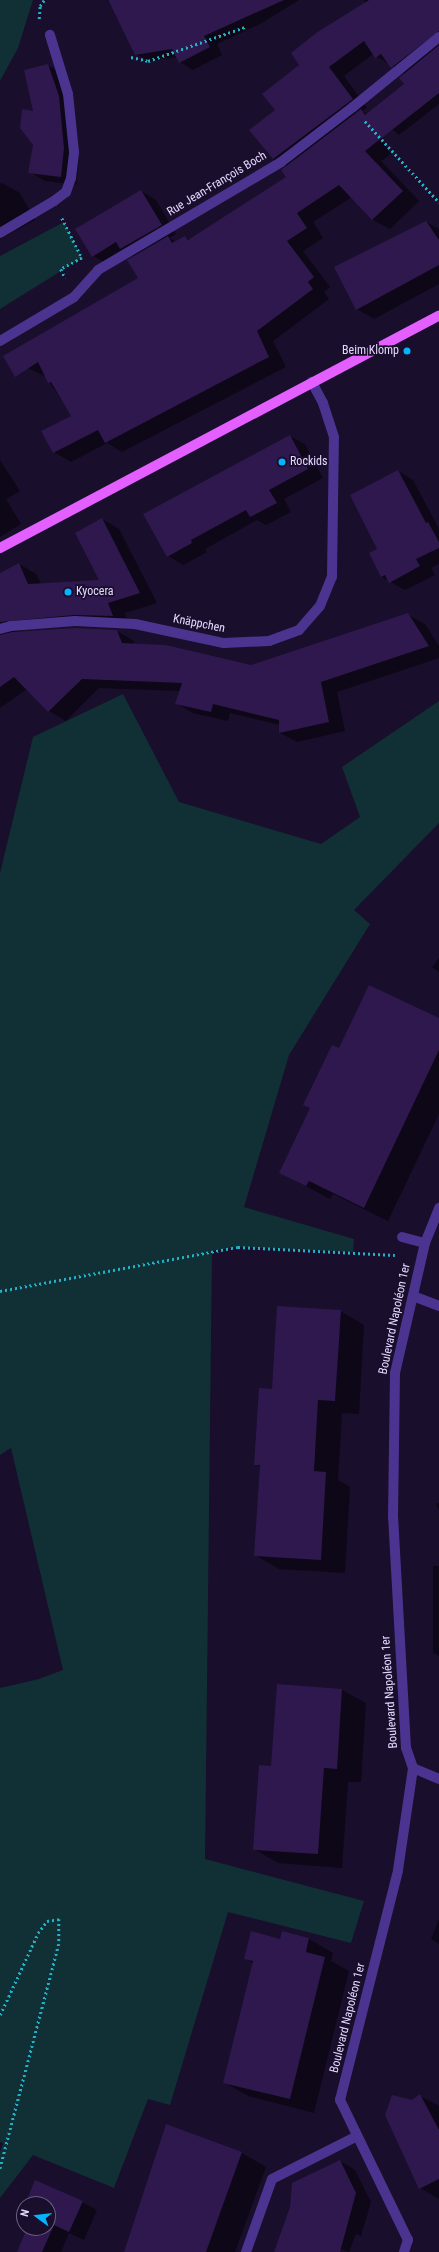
<!DOCTYPE html>
<html>
<head>
<meta charset="utf-8">
<style>
  body { margin:0 }
  #map { position:relative; width:439px; height:2252px; overflow:hidden; background:#190e2b; font-family:"Roboto Condensed",sans-serif }
  div>[style] { position:absolute }
  [style*='--x'] { left:calc(var(--x)*1px); top:calc(var(--y)*1px); width:calc(var(--w)*1px); rotate:calc(var(--a)*1deg) }
  .green>* { inset:0; background:#103036 }
  .shadow>* { inset:0; background:#0007 }
  .building>* { inset:0; background:#2e184e }
  .path>* { height:2.5px; margin-top:-1.25px; transform-origin:0; background:repeating-linear-gradient(90deg,#23b1c8 0 2px,transparent 0 5px) }
  .service>* { height:10px; margin:-5px; padding:0 5px; transform-origin:5px; border-radius:5px; background:#4a348f }
  .minor>* { height:10px; margin:-5px; padding:0 5px; transform-origin:5px; border-radius:5px; background:#4a348f }
  .primary>* { height:10px; margin:-5px; padding:0 5px; transform-origin:5px; border-radius:5px; background:#e35fff }
  .dots>* { width:11px; height:11px; translate:-50% -50%; box-sizing:border-box; border:2px solid #190e2b; border-radius:50% }
  span { translate:-50% -50%; white-space:nowrap; text-align:center; line-height:1.15; -webkit-text-stroke:3.5px #190e2b; paint-order:stroke }
  .street-label { font-size:12px; color:#e4d8ff }
  .poi-label { font-size:12px; color:#e4d8ff }
  .right { translate:-100% -50%; text-align:right }
  .left { translate:0 -50%; text-align:left }
  .north { position:absolute; left:16px; top:2196px; width:40px; height:40px; box-sizing:border-box; background:#190e2b; border:1px solid #6a5f80; border-radius:50%; rotate:285deg; font-size:11px; font-weight:700; line-height:16px; text-align:center; color:#e4d8ff }
  .north::after { content:''; display:block; margin:auto; width:14px; height:18px; background:#04b4ff; clip-path:polygon(50% 0,100% 100%,50% 72%,0 100%) }
</style>
</head>
<body>
<div id="map">
  <div class="green">
    <i style="clip-path:polygon(0 0,33px 0,18px 48px,0 81px)"></i>
    <i style="clip-path:polygon(64px 222px,82px 258px,0 309px,0 256px)"></i>
    <i style="clip-path:polygon(123px 694px,179px 802px,321px 844px,360px 817px,342px 767px,439px 701px,439px 823px,354px 910px,370px 924px,289px 1055px,244px 1207px,354px 1239px,353px 1252px,238px 1247px,212px 1251px,205px 1859px,364px 1901px,351px 1943px,228px 1912px,170px 2105px,148px 2099px,114px 2188px,33px 2155px,0 2198px,0 2152px,3px 2143px,0 2142px,0 1688px,39px 1679px,63px 1670px,11px 1448px,0 1455px,0 873px,33px 737px)"></i>
  </div>
  <div class="shadow">
    <i style="clip-path:polygon(107px 0,299px 0,262px 23px,217px 44px,222px 55px,193px 70px,180px 62px,177px 57px,149px 61px,136px 54px)"></i>
    <i style="clip-path:polygon(364px 0,439px 0,439px 104px,399px 135px,372px 111px,405px 84px,405px 74px,373px 54px,344px 76px,367px 108px,362px 111px,377px 120px,379px 136px,391px 154px,381px 161px,419px 201px,390px 229px,373px 220px,352px 197px,313px 222px,323px 238px,303px 251px,330px 287px,324px 292px,329px 299px,273px 341px,286px 367px,122px 452px,107px 443px,71px 462px,54px 452px,72px 416px,46px 377px,28px 368px,139px 278px,135px 257px,128px 252px,108px 264px,93px 256px,141px 191px,156px 200px,176px 234px,169px 238px,176px 242px,185px 237px,190px 240px,288px 177px,287px 166px,273px 159px,276px 110px,300px 65px,366px 3px)"></i>
    <i style="clip-path:polygon(47px 65px,63px 73px,73px 105px,79px 157px,76px 185px,45px 181px,30px 172px)"></i>
    <i style="clip-path:polygon(2px 183px,20px 193px,35px 220px,0 239px,0 184px)"></i>
    <i style="clip-path:polygon(426px 222px,439px 229px,439px 284px,374px 319px,357px 309px)"></i>
    <i style="clip-path:polygon(290px 436px,305px 444px,323px 478px,284px 499px,291px 512px,266px 525px,257px 520px,205px 549px,207px 552px,183px 565px,168px 556px)"></i>
    <i style="clip-path:polygon(0 460px,20px 491px,6px 499px,21px 524px,0 537px)"></i>
    <i style="clip-path:polygon(398px 471px,413px 480px,439px 529px,439px 564px,431px 568px,435px 575px,405px 590px,382px 577px,379px 549px)"></i>
    <i style="clip-path:polygon(102px 519px,119px 529px,157px 603px,125px 613px,129px 626px,92px 624px,28px 629px,17px 632px,117px 631px,134px 641px,135px 645px,251px 666px,408px 615px,425px 624px,439px 646px,439px 658px,337px 692px,345px 731px,297px 742px,280px 733px,280px 725px,230px 713px,228px 721px,193px 713px,176px 703px,180px 691px,99px 688px,66px 721px,49px 711px,27px 689px,0 708px,0 574px,19px 564px,36px 574px,41px 584px,100px 581px)"></i>
    <i style="clip-path:polygon(439px 958px,439px 972px,432px 967px)"></i>
    <i style="clip-path:polygon(439px 1020px,439px 1114px,388px 1221px,333px 1194px,330px 1199px,280px 1172px,339px 1049px)"></i>
    <i style="clip-path:polygon(340px 1311px,364px 1325px,359px 1414px,342px 1413px,338px 1480px,350px 1487px,345px 1573px,279px 1569px,255px 1555px,261px 1467px,255px 1464px,273px 1390px)"></i>
    <i style="clip-path:polygon(439px 1503px,439px 1510px,436px 1504px)"></i>
    <i style="clip-path:polygon(433px 1566px,439px 1566px,439px 1656px,433px 1653px)"></i>
    <i style="clip-path:polygon(278px 1685px,342px 1690px,366px 1703px,361px 1782px,348px 1782px,342px 1868px,278px 1863px,254px 1849px,272px 1767px)"></i>
    <i style="clip-path:polygon(439px 1919px,439px 1944px,431px 1939px)"></i>
    <i style="clip-path:polygon(283px 1933px,309px 1939px,333px 1953px,331px 1961px,349px 1971px,314px 2113px,248px 2096px,224px 2082px,253px 1963px,245px 1958px,281px 1940px)"></i>
    <i style="clip-path:polygon(420px 2096px,439px 2106px,439px 2199px,420px 2188px,412px 2101px)"></i>
    <i style="clip-path:polygon(167px 2126px,242px 2153px,266px 2167px,235px 2252px,125px 2252px)"></i>
    <i style="clip-path:polygon(340px 2161px,355px 2170px,371px 2202px,361px 2236px,356px 2234px,349px 2252px,338px 2248px,337px 2252px,275px 2252px)"></i>
    <i style="clip-path:polygon(82px 2202px,97px 2210px,84px 2240px,69px 2233px,61px 2252px,18px 2252px,28px 2228px,48px 2228px,48px 2204px,26px 2204px)"></i>
  </div>
  <div class="building">
    <i style="clip-path:polygon(108px 0,284px 0,204px 36px,210px 47px,179px 63px,172px 49px,135px 55px)"></i>
    <i style="clip-path:polygon(369px 0,439px 0,439px 31px,391px 68px,381px 54px,375px 58px,364px 41px,329px 67px,353px 99px,273px 159px,249px 130px,275px 110px,262px 94px,299px 65px,291px 53px,316px 33px)"></i>
    <i style="clip-path:polygon(439px 45px,439px 93px,365px 151px,403px 191px,372px 220px,339px 185px,297px 213px,307px 228px,287px 241px,314px 277px,308px 282px,313px 289px,257px 331px,269px 357px,105px 443px,98px 430px,53px 453px,41px 431px,71px 416px,51px 382px,48px 383px,38px 362px,15px 377px,3px 356px,138px 278px,127px 260px,168px 236px,172px 243px,185px 236px,188px 240px,286px 177px,281px 170px,361px 109px,365px 115px,404px 84px,399px 78px)"></i>
    <i style="clip-path:polygon(48px 64px,59px 96px,64px 148px,61px 177px,28px 173px,33px 145px,20px 128px,22px 109px,33px 111px,24px 70px)"></i>
    <i style="clip-path:polygon(141px 190px,162px 225px,120px 249px,116px 242px,92px 257px,75px 229px)"></i>
    <i style="clip-path:polygon(426px 221px,439px 240px,439px 265px,356px 310px,334px 267px)"></i>
    <i style="clip-path:polygon(290px 435px,308px 469px,269px 490px,277px 503px,250px 517px,246px 510px,191px 540px,192px 543px,167px 557px,143px 514px)"></i>
    <i style="clip-path:polygon(398px 470px,426px 523px,428px 522px,439px 542px,439px 548px,416px 559px,420px 566px,389px 583px,385px 575px,381px 577px,369px 553px,377px 549px,350px 495px)"></i>
    <i style="clip-path:polygon(102px 518px,140px 593px,108px 603px,113px 616px,74px 615px,0 622px,0 573px,19px 563px,28px 584px,99px 580px,75px 533px)"></i>
    <i style="clip-path:polygon(408px 613px,429px 646px,321px 682px,329px 722px,279px 733px,279px 720px,213px 704px,211px 712px,175px 704px,182px 683px,82px 679px,48px 712px,14px 677px,0 687px,0 635px,12px 632px,75px 628px,117px 630px,122px 643px,166px 645px,251px 665px)"></i>
    <i style="clip-path:polygon(369px 985px,439px 1018px,439px 1050px,364px 1208px,309px 1181px,306px 1186px,279px 1173px,310px 1108px,303px 1105px,332px 1045px,339px 1048px)"></i>
    <i style="clip-path:polygon(277px 1306px,341px 1310px,335px 1401px,318px 1400px,314px 1471px,326px 1472px,321px 1560px,254px 1556px,260px 1465px,254px 1465px,259px 1388px,272px 1389px)"></i>
    <i style="clip-path:polygon(277px 1684px,342px 1689px,337px 1769px,324px 1768px,318px 1854px,253px 1850px,259px 1765px,271px 1766px)"></i>
    <i style="clip-path:polygon(251px 1931px,280px 1939px,282px 1931px,309px 1938px,306px 1952px,325px 1957px,290px 2099px,223px 2083px,253px 1961px,244px 1959px)"></i>
    <i style="clip-path:polygon(420px 2094px,439px 2130px,439px 2179px,419px 2189px,385px 2115px,392px 2095px,412px 2100px)"></i>
    <i style="clip-path:polygon(166px 2124px,242px 2152px,206px 2252px,124px 2252px)"></i>
    <i style="clip-path:polygon(340px 2160px,356px 2193px,340px 2252px,274px 2252px,290px 2207px,292px 2183px)"></i>
    <i style="clip-path:polygon(35px 2180px,83px 2201px,69px 2232px,54px 2225px,42px 2252px,17px 2252px,27px 2228px,48px 2228px,48px 2204px,25px 2204px)"></i>
  </div>
  <div class="path">
    <i style="--x:39;--y:19;--w:13;--a:-86"></i>
    <i style="--x:40;--y:6;--w:7;--a:-56"></i>
    <i style="--x:131;--y:57;--w:17;--a:13"></i>
    <i style="--x:148;--y:61;--w:103;--a:-19.3"></i>
    <i style="--x:365;--y:121;--w:110;--a:47.6"></i>
    <i style="--x:62;--y:218;--w:45;--a:63.4"></i>
    <i style="--x:82;--y:258;--w:24;--a:152"></i>
    <i style="--x:61;--y:269;--w:10;--a:66"></i>
    <i style="--x:0;--y:1291;--w:242;--a:-10.5"></i>
    <i style="--x:238;--y:1247;--w:157;--a:2.9"></i>
    <i style="--x:0;--y:2015;--w:90;--a:-65.1"></i>
    <i style="--x:38;--y:1933;--w:15;--a:-53"></i>
    <i style="--x:47;--y:1921;--w:12;--a:-9"></i>
    <i style="--x:59;--y:1919;--w:25;--a:90"></i>
    <i style="--x:59;--y:1944;--w:233;--a:104.7"></i>
  </div>
  <div class="service">
    <i style="--x:402;--y:1237;--w:24;--a:15"></i>
  </div>
  <div class="minor">
    <i style="--x:0;--y:233;--w:63;--a:-30.7"></i>
    <i style="--x:54;--y:201;--w:15;--a:-37"></i>
    <i style="--x:66;--y:192;--w:15;--a:-70"></i>
    <i style="--x:71;--y:178;--w:26;--a:-83"></i>
    <i style="--x:74;--y:152;--w:58;--a:-95.9"></i>
    <i style="--x:68;--y:94;--w:62;--a:-107"></i>
    <i style="--x:0;--y:341;--w:86;--a:-30.7"></i>
    <i style="--x:74;--y:297;--w:36;--a:-48"></i>
    <i style="--x:98;--y:270;--w:212;--a:-30.5"></i>
    <i style="--x:281;--y:162;--w:91;--a:-37.4"></i>
    <i style="--x:353;--y:107;--w:111;--a:-39.1"></i>
    <i style="--x:0;--y:629;--w:11;--a:-15"></i>
    <i style="--x:11;--y:626;--w:64;--a:-4.5"></i>
    <i style="--x:75;--y:621;--w:60;--a:2.9"></i>
    <i style="--x:135;--y:624;--w:91;--a:12.1"></i>
    <i style="--x:224;--y:643;--w:45;--a:-2.5"></i>
    <i style="--x:269;--y:641;--w:32;--a:-20"></i>
    <i style="--x:299;--y:630;--w:32;--a:-49"></i>
    <i style="--x:320;--y:606;--w:31;--a:-68"></i>
    <i style="--x:332;--y:577;--w:140;--a:-89.2"></i>
    <i style="--x:334;--y:437;--w:36;--a:-108"></i>
    <i style="--x:323;--y:403;--w:24;--a:-118"></i>
    <i style="--x:413;--y:1296;--w:28;--a:21"></i>
    <i style="--x:413;--y:1768;--w:28;--a:23"></i>
    <i style="--x:246;--y:2252;--w:77;--a:-70.4"></i>
    <i style="--x:272;--y:2179;--w:95;--a:-26.8"></i>
    <i style="--x:404;--y:2252;--w:13;--a:-72"></i>
    <i style="--x:408;--y:2240;--w:156;--a:-115.9"></i>
    <i style="--x:340;--y:2100;--w:237;--a:-75.8"></i>
    <i style="--x:398;--y:1870;--w:103;--a:-81.6"></i>
    <i style="--x:413;--y:1768;--w:21;--a:-109"></i>
    <i style="--x:406;--y:1748;--w:231;--a:-93.2"></i>
    <i style="--x:393;--y:1517;--w:144;--a:-89.2"></i>
    <i style="--x:395;--y:1373;--w:133;--a:-77"></i>
    <i style="--x:425;--y:1243;--w:38;--a:-68"></i>
  </div>
  <div class="primary">
    <i style="--x:0;--y:548;--w:497;--a:-27.9"></i>
  </div>
  <div class="dots">
    <i style="left:407px;top:351px;background:#04b4ff"></i>
    <i style="left:282px;top:462px;background:#04b4ff"></i>
    <i style="left:68px;top:592px;background:#04b4ff"></i>
  </div>
  <div class="street-label">
    <span style="left:217px;top:184px;rotate:-31deg">Rue Jean-François Boch</span>
    <span style="left:199px;top:624px;rotate:11deg">Knäppchen</span>
    <span style="left:395px;top:1319px;rotate:-78deg">Boulevard Napoléon 1er</span>
    <span style="left:390px;top:1692px;rotate:-94deg">Boulevard Napoléon 1er</span>
    <span style="left:348px;top:2018px;rotate:-76deg">Boulevard Napoléon 1er</span>
  </div>
  <div class="poi-label">
    <span class="right" style="left:399px;top:351px">Beim Klomp</span>
    <span class="left" style="left:290px;top:462px">Rockids</span>
    <span class="left" style="left:76px;top:592px">Kyocera</span>
  </div>
  <div class="north">N</div>
</div>
</body>
</html>
